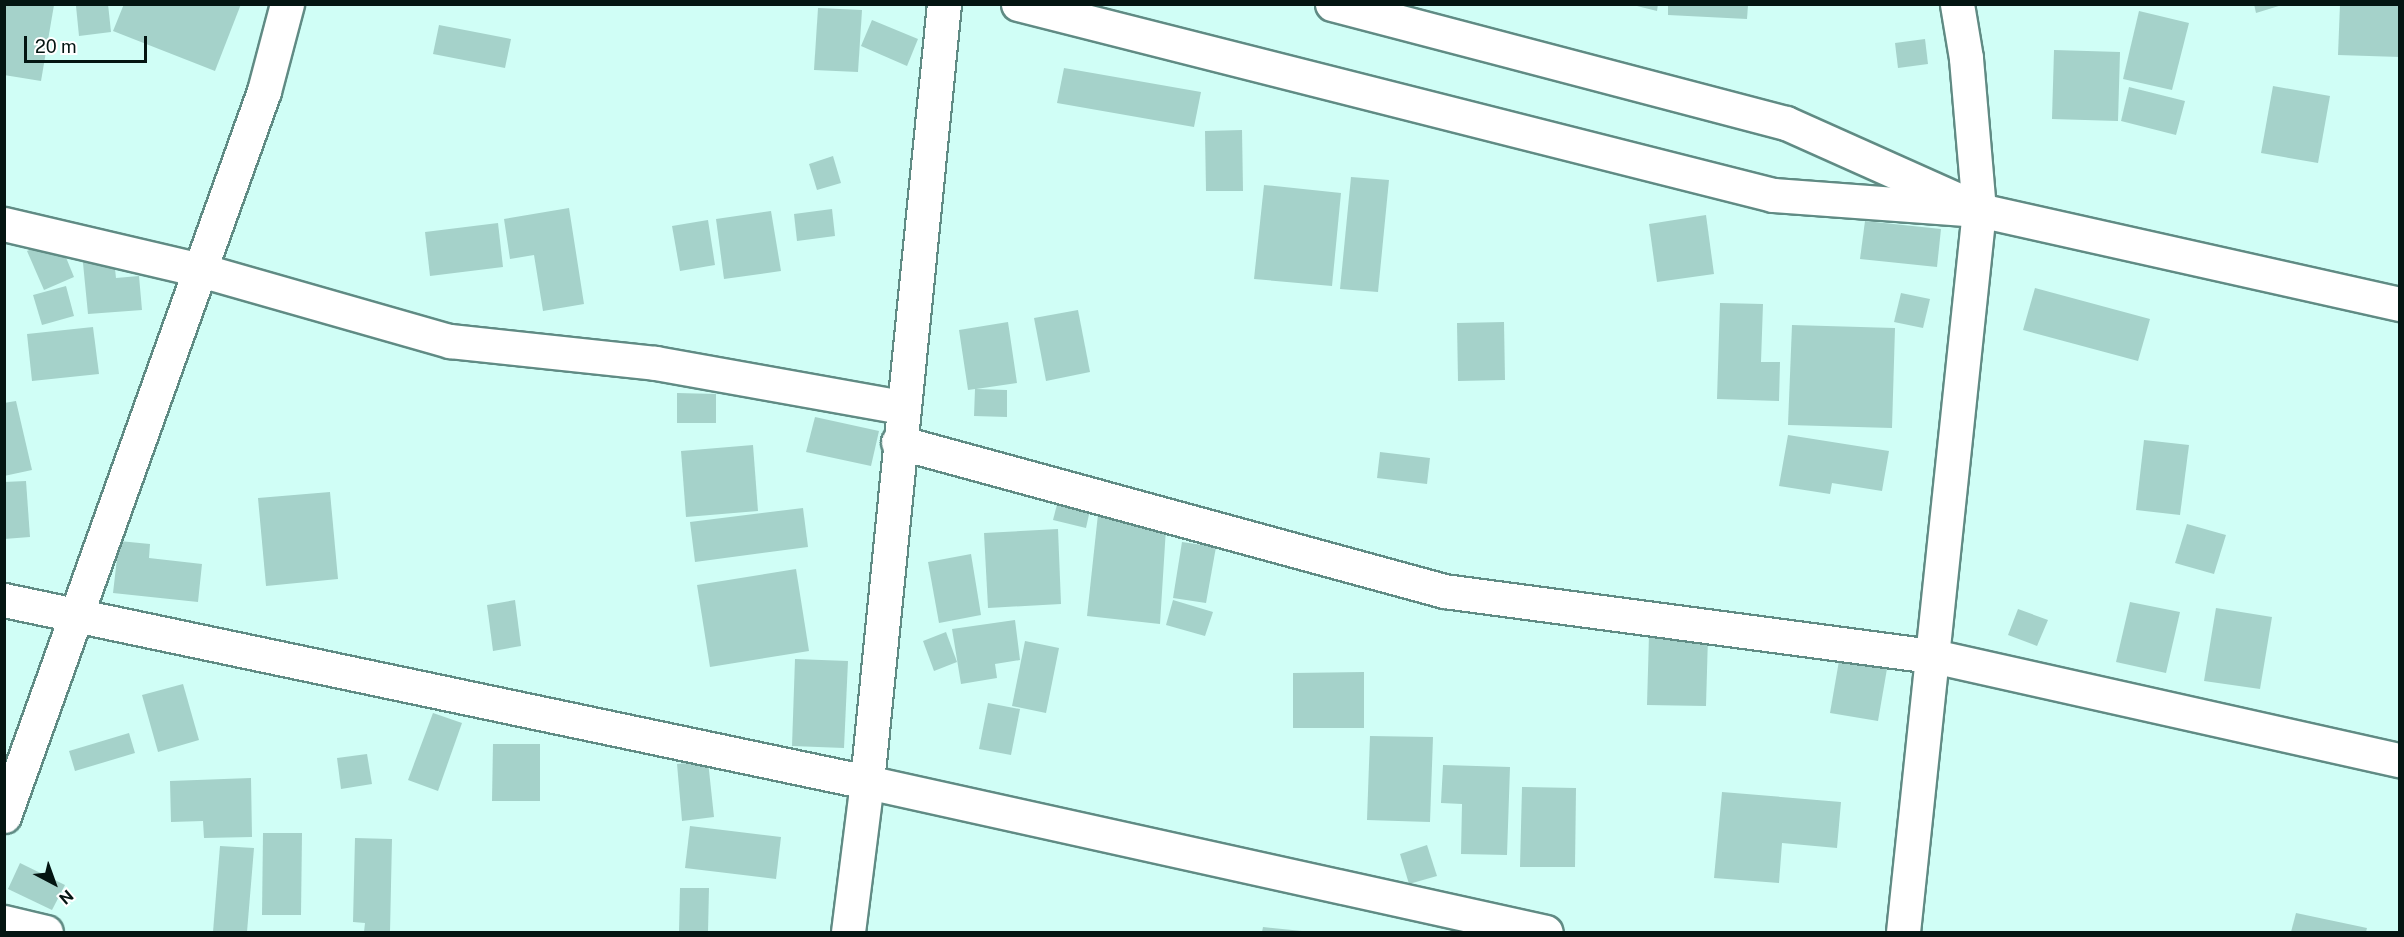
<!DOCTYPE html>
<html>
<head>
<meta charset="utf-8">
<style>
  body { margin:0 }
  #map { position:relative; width:2404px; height:937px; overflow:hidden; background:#d0fef6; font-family:"Public Sans",sans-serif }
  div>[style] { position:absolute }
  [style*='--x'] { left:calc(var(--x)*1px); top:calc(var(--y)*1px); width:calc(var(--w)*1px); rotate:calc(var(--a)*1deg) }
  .building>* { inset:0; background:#a5d2ca }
  .roads { filter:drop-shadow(2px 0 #608b84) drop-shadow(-2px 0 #608b84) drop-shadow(0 2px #608b84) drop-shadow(0 -2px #608b84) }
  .street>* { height:33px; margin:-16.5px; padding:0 16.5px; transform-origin:16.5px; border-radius:16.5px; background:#fff }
  .secondary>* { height:33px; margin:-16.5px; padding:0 16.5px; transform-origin:16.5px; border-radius:16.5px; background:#fff }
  span { translate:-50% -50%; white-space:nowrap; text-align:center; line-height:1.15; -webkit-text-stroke:4.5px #fff; paint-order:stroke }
  .frame { position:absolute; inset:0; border:6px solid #041512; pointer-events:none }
  .north { position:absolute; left:24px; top:853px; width:60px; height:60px; -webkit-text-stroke:4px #fff; paint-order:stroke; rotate:139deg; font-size:16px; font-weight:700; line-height:24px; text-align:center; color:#041512 }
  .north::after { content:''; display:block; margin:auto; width:21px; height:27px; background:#041512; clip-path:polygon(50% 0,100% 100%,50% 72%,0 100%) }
  .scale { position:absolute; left:24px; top:36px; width:123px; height:27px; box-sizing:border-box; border:3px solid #041512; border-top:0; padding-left:8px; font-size:18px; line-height:21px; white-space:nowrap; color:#041512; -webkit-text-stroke:4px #fff; paint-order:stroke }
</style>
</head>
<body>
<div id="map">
  <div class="building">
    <i style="clip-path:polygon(4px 4px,54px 5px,41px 81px,4px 75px)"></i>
    <i style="clip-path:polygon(108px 4px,111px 32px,79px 36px,76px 6px)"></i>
    <i style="clip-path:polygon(124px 4px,241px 4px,215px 71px,113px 31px)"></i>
    <i style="clip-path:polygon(1629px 4px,1658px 4px,1657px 11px)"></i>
    <i style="clip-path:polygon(2254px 4px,2282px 4px,2282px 5px,2256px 13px)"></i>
    <i style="clip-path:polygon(2340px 4px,2400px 4px,2400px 57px,2338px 55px)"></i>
    <i style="clip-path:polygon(1668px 5px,1748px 5px,1747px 19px,1668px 15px)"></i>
    <i style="clip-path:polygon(818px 8px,862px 10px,858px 72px,814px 70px)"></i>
    <i style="clip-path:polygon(2139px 11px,2189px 23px,2172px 90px,2123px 79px)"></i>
    <i style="clip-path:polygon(872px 20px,918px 39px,907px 66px,861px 46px)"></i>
    <i style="clip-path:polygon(439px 25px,511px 39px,505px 68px,433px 54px)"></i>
    <i style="clip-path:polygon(1925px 39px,1928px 64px,1898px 68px,1895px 43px)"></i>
    <i style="clip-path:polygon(2054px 50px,2120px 52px,2118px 121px,2052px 119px)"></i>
    <i style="clip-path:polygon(1064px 68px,1201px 92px,1194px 127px,1057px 103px)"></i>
    <i style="clip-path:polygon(2273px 86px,2330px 96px,2318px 163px,2261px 153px)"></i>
    <i style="clip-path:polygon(2129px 87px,2185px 101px,2176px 135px,2121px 121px)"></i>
    <i style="clip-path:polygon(1242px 130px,1243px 191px,1206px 191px,1205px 131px)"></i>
    <i style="clip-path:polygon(833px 156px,841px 183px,817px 190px,809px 164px)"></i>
    <i style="clip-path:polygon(1351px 177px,1389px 180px,1378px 292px,1340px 289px)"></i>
    <i style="clip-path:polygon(1264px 185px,1341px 193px,1332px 286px,1254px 279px)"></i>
    <i style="clip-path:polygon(569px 208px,584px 304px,543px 311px,534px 255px,510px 259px,504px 219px)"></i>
    <i style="clip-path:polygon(832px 209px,835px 236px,797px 241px,794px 214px)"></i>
    <i style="clip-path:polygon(771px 211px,781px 271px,724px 279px,716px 219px)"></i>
    <i style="clip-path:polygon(1706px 215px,1714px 274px,1657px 282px,1649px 224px)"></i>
    <i style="clip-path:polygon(708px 220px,715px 265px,680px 271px,672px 226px)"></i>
    <i style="clip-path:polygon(1865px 221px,1941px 229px,1937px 267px,1860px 259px)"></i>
    <i style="clip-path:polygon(498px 223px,503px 267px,430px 276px,425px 232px)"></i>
    <i style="clip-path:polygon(58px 238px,74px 277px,44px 290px,27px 251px)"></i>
    <i style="clip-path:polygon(113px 250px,116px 278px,139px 276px,142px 310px,88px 314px,82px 253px)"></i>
    <i style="clip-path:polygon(66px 286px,74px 316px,42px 325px,33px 295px)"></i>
    <i style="clip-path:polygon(2035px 288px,2150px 319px,2138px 361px,2023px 330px)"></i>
    <i style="clip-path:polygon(1901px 293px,1930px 299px,1923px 328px,1894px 322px)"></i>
    <i style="clip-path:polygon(1720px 303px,1763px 304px,1761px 362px,1780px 362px,1779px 401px,1717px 399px)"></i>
    <i style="clip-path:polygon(1078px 310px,1090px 372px,1046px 381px,1034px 318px)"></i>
    <i style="clip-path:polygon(1008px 322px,1017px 383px,976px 389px,1007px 390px,1007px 417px,974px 416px,975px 389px,968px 390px,959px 330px)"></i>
    <i style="clip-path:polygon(1504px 322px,1505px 380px,1458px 381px,1457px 323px)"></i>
    <i style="clip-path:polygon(1792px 325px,1895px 328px,1892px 428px,1788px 425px)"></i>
    <i style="clip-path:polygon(93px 327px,99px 374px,32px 381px,27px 334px)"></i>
    <i style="clip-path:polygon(677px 393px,716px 394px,716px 423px,677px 423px)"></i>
    <i style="clip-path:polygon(16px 401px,32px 470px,4px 476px,4px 403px)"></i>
    <i style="clip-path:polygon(815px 417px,879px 431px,871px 466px,806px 452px)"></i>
    <i style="clip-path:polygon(1788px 435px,1889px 451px,1882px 491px,1832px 483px,1830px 494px,1779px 486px)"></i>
    <i style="clip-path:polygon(2144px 440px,2189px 445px,2180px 515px,2136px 510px)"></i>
    <i style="clip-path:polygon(753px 445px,758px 511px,686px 517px,681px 451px)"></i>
    <i style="clip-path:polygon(1380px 452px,1430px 458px,1427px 484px,1377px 478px)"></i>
    <i style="clip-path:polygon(26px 481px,30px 537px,4px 539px,4px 482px)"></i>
    <i style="clip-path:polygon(330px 492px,338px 579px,266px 586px,258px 498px)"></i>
    <i style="clip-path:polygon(1060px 493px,1092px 501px,1086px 528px,1053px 520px)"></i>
    <i style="clip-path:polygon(1099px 505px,1167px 512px,1160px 624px,1087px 616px)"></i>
    <i style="clip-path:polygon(803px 508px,808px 547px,695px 562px,690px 522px)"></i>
    <i style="clip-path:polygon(2187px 524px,2226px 535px,2214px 574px,2175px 563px)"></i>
    <i style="clip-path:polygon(1058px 529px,1061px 604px,988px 608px,984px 533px)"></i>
    <i style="clip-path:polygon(119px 541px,150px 544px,149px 558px,202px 564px,198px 602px,113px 593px)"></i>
    <i style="clip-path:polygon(1182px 542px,1216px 547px,1206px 603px,1173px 598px)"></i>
    <i style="clip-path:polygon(971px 554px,981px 615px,939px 623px,928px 562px)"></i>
    <i style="clip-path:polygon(796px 569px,809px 651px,710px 667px,697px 585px)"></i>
    <i style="clip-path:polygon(515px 600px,521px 646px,493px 651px,487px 605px)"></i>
    <i style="clip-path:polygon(1173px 600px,1213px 612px,1205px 636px,1166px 625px)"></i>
    <i style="clip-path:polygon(2130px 602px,2180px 612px,2166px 673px,2116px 662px)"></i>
    <i style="clip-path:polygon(2216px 608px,2272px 617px,2260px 689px,2204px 681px)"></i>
    <i style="clip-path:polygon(2018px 609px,2048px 620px,2037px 646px,2008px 635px)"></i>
    <i style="clip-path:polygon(1015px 620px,1020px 660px,995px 664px,997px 678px,961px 684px,952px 629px)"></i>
    <i style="clip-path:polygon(946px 632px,957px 662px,934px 671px,923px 641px)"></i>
    <i style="clip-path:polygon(1649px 635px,1708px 636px,1706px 706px,1647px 705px)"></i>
    <i style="clip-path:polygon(1025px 641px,1059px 648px,1046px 713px,1012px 706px)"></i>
    <i style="clip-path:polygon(1840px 655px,1888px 663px,1878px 721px,1830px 713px)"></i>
    <i style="clip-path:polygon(795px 659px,848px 661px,844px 748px,792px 746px)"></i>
    <i style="clip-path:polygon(1364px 672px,1364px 728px,1293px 728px,1293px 673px)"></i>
    <i style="clip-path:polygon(183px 684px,199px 740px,158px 752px,142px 695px)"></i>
    <i style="clip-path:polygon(988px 703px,1020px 709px,1011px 755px,979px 749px)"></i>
    <i style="clip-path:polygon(433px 713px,462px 723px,438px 791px,408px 780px)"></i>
    <i style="clip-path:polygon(129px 733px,135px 753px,75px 771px,69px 751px)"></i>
    <i style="clip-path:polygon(1370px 736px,1433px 737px,1430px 822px,1367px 820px)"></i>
    <i style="clip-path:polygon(493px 744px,540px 744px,540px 801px,492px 801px)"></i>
    <i style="clip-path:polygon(367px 754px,372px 784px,341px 789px,337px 758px)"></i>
    <i style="clip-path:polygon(708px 761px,714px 817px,682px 821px,677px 764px)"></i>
    <i style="clip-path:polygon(1443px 765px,1510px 767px,1507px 855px,1461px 854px,1462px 804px,1441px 803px)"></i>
    <i style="clip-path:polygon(251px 778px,252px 837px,204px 838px,203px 821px,171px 822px,170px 781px)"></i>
    <i style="clip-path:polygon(1522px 787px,1576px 788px,1575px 867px,1520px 867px)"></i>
    <i style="clip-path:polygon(1722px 792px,1841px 802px,1837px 848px,1782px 843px,1779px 883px,1714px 878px)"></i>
    <i style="clip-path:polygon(690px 826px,781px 837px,776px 879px,685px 868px)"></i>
    <i style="clip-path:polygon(263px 833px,302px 833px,301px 915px,262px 915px)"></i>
    <i style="clip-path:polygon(355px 838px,392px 839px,390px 932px,364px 932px,365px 923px,353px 922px)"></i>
    <i style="clip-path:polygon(1427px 845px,1437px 876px,1409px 884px,1400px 854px)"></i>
    <i style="clip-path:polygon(220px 846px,254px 848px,247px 932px,213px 932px)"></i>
    <i style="clip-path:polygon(20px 863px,65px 885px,52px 910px,8px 889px)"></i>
    <i style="clip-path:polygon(680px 888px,709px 888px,708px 932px,679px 932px)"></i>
    <i style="clip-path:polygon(2296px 913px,2367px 928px,2366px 932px,2291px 932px)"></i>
    <i style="clip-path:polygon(1263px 927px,1302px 931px,1302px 932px,1262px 932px)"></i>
  </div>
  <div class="roads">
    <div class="street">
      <i style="--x:4;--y:224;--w:201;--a:13.2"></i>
      <i style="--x:200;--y:270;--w:260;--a:15.9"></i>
      <i style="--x:450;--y:341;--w:206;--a:6.1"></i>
      <i style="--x:655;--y:363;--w:251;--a:10.1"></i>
      <i style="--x:898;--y:442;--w:566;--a:15.26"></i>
      <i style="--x:1444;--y:591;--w:493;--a:7.6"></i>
      <i style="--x:1933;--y:656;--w:478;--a:12.6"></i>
      <i style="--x:4;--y:600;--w:882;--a:11.91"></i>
      <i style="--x:867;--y:782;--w:695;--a:12.46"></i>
      <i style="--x:4;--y:816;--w:770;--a:-70.27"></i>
      <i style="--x:264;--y:91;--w:90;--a:-75.2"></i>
      <i style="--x:4;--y:922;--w:43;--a:13.4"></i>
      <i style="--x:848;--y:932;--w:151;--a:-82.8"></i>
      <i style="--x:867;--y:782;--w:782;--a:-84.35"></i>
      <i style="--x:1903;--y:932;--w:726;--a:-83.99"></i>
      <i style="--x:1979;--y:210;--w:153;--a:-94.9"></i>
      <i style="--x:1966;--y:58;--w:55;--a:-99.5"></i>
    </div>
    <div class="secondary">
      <i style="--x:1018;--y:4;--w:779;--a:14.2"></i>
      <i style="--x:1773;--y:195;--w:207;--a:4.2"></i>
      <i style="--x:1979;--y:210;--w:431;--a:12.6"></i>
      <i style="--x:1332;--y:4;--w:469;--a:14.7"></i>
      <i style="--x:1786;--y:123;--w:188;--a:24.1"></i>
    </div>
  </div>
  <div class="frame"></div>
  <div class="north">N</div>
  <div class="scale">20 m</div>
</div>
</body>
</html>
